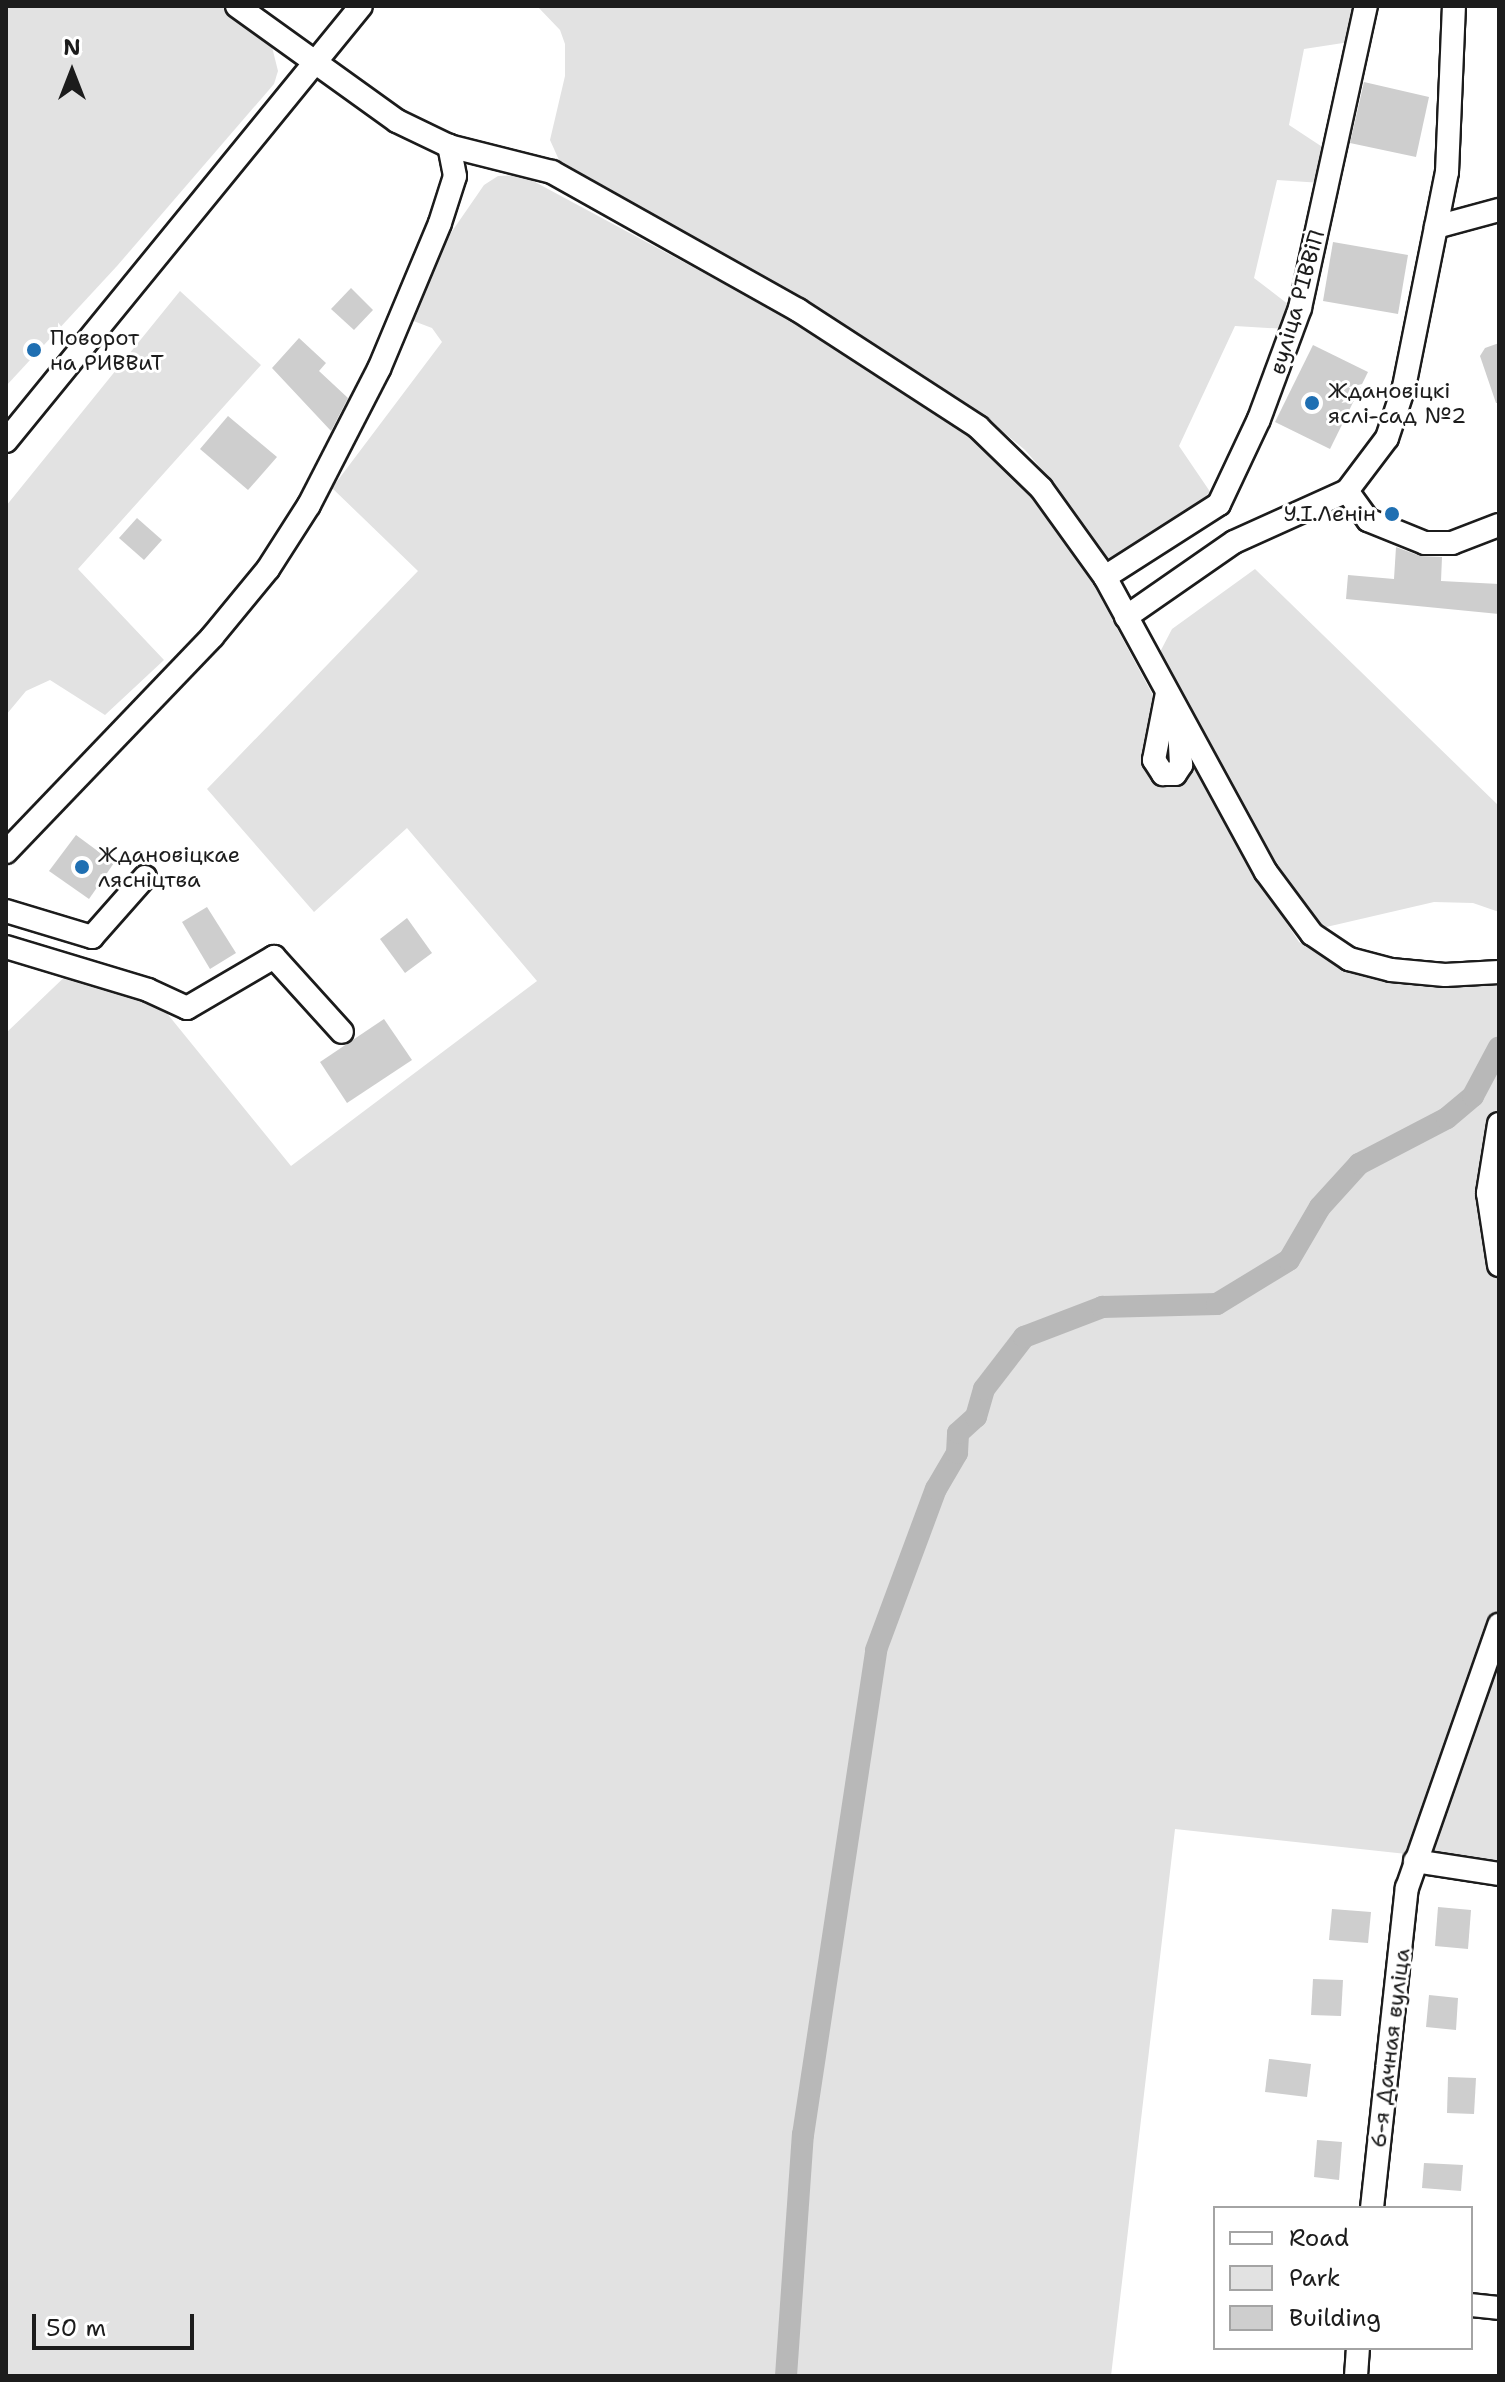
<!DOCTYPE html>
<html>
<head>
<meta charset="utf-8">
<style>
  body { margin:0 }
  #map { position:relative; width:1505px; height:2382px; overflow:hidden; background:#fff; font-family:"Shantell Sans",sans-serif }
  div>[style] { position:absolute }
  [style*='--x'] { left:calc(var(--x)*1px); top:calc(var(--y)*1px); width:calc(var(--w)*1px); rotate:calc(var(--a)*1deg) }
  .green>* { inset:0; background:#e2e2e2 }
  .canal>* { height:22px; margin:-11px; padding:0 11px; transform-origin:11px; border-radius:11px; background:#b8b8b8 }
  .building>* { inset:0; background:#cecece }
  .roads { filter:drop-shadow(2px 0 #1c1c1c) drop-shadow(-2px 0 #1c1c1c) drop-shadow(0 2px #1c1c1c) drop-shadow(0 -2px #1c1c1c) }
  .minor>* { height:22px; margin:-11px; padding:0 11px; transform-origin:11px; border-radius:11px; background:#fff }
  .dots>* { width:22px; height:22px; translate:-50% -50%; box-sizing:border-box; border:4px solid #fff; border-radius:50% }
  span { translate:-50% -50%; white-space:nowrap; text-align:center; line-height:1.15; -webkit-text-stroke:6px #fff; paint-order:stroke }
  .street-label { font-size:22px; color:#1c1c1c }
  .poi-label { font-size:22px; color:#1c1c1c }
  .left { translate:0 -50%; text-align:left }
  .right { translate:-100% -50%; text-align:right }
  .frame { position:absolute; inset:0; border:8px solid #1c1c1c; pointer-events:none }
  .legend { position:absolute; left:1213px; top:2206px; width:260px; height:144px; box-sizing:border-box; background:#fff; border:2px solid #a4a4a4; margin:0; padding:10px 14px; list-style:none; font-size:24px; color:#1c1c1c }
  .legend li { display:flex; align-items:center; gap:16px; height:40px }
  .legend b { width:40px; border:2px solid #a4a4a4 }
  .north { position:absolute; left:32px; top:32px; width:80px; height:80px; -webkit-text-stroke:6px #fff; paint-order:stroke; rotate:0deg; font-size:22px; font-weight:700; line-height:32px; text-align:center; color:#1c1c1c }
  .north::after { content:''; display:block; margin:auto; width:28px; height:36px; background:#1c1c1c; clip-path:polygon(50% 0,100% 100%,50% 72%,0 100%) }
  .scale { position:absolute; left:32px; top:2314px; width:162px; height:36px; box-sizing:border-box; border:4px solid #1c1c1c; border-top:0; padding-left:10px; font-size:24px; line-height:28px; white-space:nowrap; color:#1c1c1c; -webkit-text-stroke:6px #fff; paint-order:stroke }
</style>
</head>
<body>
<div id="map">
  <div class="green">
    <i style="clip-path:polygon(6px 6px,228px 6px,271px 43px,278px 71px,274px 84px,117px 266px,6px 386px)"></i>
    <i style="clip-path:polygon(537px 6px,1362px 6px,1356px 41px,1304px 49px,1289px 125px,1330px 152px,1322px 183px,1277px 180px,1254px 278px,1293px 308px,1287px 329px,1235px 326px,1179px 446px,1215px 499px,1111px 567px,1055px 485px,1025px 450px,986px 418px,823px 311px,559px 160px,550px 140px,565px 76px,565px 44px,560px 30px)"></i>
    <i style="clip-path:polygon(522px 175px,793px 321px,941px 411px,1008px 466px,1090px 578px,1156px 701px,1146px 758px,1150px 776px,1156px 783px,1173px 784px,1188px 754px,1242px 855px,1299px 942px,1346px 966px,1499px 980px,1499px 1864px,1175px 1829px,1111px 2376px,6px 2376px,6px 1033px,75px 967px,148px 990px,291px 1166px,537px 981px,407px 828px,314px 912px,207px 789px,418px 571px,332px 488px,442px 342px,432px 328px,395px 314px,484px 185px,498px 176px)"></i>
    <i style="clip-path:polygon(180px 291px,261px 365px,78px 569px,164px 660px,105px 715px,50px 680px,26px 691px,6px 715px,6px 506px)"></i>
    <i style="clip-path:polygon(1255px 569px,1499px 806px,1499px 912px,1473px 903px,1434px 902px,1322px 928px,1277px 866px,1160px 652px,1172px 629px)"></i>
  </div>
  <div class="canal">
    <i style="--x:786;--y:2376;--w:242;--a:-86"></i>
    <i style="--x:803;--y:2135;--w:490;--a:-81.4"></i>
    <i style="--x:876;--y:1650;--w:172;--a:-69.6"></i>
    <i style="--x:936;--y:1489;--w:42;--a:-59.7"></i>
    <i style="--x:957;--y:1453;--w:20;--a:-87"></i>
    <i style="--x:958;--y:1433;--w:24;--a:-42"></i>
    <i style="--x:976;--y:1417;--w:29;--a:-74"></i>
    <i style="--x:984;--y:1389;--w:66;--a:-52.4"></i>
    <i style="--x:1024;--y:1337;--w:84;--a:-21"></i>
    <i style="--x:1102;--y:1307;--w:115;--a:-1.5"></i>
    <i style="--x:1217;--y:1304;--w:84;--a:-31.4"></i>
    <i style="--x:1289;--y:1260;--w:61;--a:-59.7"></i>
    <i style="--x:1320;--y:1207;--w:58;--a:-47.8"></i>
    <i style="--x:1359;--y:1164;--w:99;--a:-27.6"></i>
    <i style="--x:1447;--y:1118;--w:34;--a:-40"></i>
    <i style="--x:1473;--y:1096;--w:55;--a:-62"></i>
  </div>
  <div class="building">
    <i style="clip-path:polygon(1364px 82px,1429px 97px,1416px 157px,1350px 143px)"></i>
    <i style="clip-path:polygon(1333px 242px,1408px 255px,1398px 314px,1323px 301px)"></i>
    <i style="clip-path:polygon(351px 288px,373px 310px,354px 330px,331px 309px)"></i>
    <i style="clip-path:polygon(299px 338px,326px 363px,319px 371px,348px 398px,331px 431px,272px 368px)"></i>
    <i style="clip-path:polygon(1499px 343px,1499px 403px,1496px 403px,1480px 356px,1485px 348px)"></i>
    <i style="clip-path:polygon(1313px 345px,1368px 372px,1330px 449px,1275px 422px)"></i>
    <i style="clip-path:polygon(228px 416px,277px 457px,248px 490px,200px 449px)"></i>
    <i style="clip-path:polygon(137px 518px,162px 540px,144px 560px,119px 538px)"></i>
    <i style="clip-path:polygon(1396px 547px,1420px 556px,1442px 557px,1441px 581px,1499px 584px,1499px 614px,1346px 599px,1348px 575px,1394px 579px)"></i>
    <i style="clip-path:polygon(76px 835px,114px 863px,89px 899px,49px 871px)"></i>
    <i style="clip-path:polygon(207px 907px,236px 953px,210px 969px,182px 922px)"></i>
    <i style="clip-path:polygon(407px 918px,432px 953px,405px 973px,380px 939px)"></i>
    <i style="clip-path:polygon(384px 1019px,412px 1060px,347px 1103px,320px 1062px)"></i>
    <i style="clip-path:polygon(1438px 1907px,1471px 1910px,1468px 1949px,1435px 1946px)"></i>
    <i style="clip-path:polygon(1332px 1909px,1371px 1912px,1368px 1943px,1329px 1940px)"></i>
    <i style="clip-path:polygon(1313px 1979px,1343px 1980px,1341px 2016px,1311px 2015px)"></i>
    <i style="clip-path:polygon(1429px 1995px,1458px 1998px,1456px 2030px,1426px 2027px)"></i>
    <i style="clip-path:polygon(1269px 2059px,1311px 2064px,1307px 2097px,1265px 2092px)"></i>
    <i style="clip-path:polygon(1448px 2077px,1476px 2078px,1474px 2114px,1447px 2113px)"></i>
    <i style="clip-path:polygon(1317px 2140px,1342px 2142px,1339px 2180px,1314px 2177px)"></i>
    <i style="clip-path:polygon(1424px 2163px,1463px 2165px,1461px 2191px,1422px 2188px)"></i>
  </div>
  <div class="roads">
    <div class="minor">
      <i style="--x:237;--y:6;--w:197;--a:35.7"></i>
      <i style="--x:397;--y:121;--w:58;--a:25.7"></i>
      <i style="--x:449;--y:146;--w:106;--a:14.2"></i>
      <i style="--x:552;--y:172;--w:282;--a:29.3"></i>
      <i style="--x:798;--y:310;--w:215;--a:33"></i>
      <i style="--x:978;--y:427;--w:88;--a:44.1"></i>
      <i style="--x:1041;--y:488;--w:110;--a:54.3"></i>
      <i style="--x:1105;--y:577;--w:336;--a:61.4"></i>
      <i style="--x:1266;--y:872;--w:77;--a:53.4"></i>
      <i style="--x:1312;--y:934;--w:45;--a:34"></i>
      <i style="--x:1349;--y:959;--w:43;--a:14.7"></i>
      <i style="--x:1391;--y:970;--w:54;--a:5.3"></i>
      <i style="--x:1445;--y:975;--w:54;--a:-3.2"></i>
      <i style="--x:1436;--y:227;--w:65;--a:-15.1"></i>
      <i style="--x:6;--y:441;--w:561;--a:-50.78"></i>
      <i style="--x:1347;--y:491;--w:66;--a:-53"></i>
      <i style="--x:1387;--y:438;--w:54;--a:-71.6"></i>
      <i style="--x:1404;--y:387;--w:219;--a:-78.7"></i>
      <i style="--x:1447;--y:172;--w:166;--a:-87.6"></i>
      <i style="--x:1105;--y:577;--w:135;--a:-32.6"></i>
      <i style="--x:1219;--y:504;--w:94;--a:-64.8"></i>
      <i style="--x:1259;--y:419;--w:118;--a:-69.7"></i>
      <i style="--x:1300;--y:308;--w:309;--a:-77.7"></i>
      <i style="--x:1126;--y:617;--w:131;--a:-34.8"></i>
      <i style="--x:1234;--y:542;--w:124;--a:-24.3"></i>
      <i style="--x:1347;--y:491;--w:36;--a:54"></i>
      <i style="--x:1368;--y:520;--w:61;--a:22"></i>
      <i style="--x:1425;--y:543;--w:27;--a:0"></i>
      <i style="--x:1452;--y:543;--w:50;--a:-21"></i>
      <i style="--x:1167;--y:693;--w:68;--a:101"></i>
      <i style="--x:1154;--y:760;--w:17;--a:57"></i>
      <i style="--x:1163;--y:774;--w:12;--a:0"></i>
      <i style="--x:1175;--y:774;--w:11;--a:-56"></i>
      <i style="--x:1181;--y:765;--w:40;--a:-92.9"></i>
      <i style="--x:6;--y:852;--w:298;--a:-46.2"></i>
      <i style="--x:212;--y:637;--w:88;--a:-50.5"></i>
      <i style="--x:268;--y:569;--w:76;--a:-57.4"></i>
      <i style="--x:309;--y:505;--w:153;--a:-62.8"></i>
      <i style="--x:379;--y:369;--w:158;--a:-67.3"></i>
      <i style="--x:440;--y:223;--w:49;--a:-72.3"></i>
      <i style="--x:455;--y:176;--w:31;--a:-101"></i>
      <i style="--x:6;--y:911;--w:90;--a:16.8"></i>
      <i style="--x:92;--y:937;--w:80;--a:-48.5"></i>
      <i style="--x:6;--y:947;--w:148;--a:16.8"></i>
      <i style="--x:148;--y:990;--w:43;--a:24.8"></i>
      <i style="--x:187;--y:1008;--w:101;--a:-30.4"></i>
      <i style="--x:274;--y:957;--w:101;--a:47.8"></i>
      <i style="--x:1499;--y:1124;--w:70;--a:99.1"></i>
      <i style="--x:1488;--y:1193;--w:73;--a:81.3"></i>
      <i style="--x:1415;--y:1861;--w:85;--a:8.8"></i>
      <i style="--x:1372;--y:2208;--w:322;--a:-83.8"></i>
      <i style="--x:1407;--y:1888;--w:279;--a:-70.7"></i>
      <i style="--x:1471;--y:2305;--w:28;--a:6"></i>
      <i style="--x:1356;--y:2376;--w:28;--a:-86"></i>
    </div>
  </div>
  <div class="dots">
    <i style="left:34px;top:350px;background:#1f6fb2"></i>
    <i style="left:1312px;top:403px;background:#1f6fb2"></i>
    <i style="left:1392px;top:514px;background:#1f6fb2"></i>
    <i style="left:82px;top:867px;background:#1f6fb2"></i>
  </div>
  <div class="street-label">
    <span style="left:1297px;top:302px;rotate:-74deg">вуліца РІВВіП</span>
    <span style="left:1390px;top:2048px;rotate:-83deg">6-я Дачная вуліца</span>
  </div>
  <div class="poi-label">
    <span class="left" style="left:50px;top:350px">Поворот<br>на РИВВиТ</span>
    <span class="left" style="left:1328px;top:403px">Ждановіцкі<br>яслі-сад №2</span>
    <span class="right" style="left:1376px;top:514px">У.І.Ленін</span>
    <span class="left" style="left:98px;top:867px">Ждановіцкае<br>лясніцтва</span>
  </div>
  <div class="frame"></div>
  <ul class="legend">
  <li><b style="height:10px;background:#fff"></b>Road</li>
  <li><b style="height:22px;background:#e2e2e2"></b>Park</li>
  <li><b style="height:22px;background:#cecece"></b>Building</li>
  </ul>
  <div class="north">N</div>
  <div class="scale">50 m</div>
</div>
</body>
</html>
